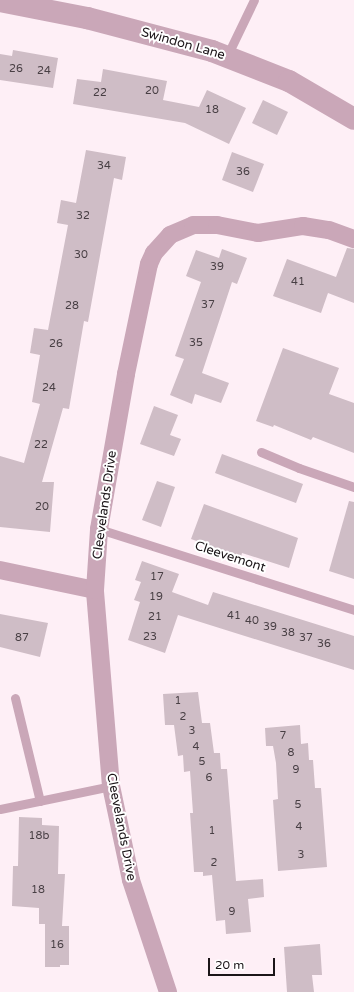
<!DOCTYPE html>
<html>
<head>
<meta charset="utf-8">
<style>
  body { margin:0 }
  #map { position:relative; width:354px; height:992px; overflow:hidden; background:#feeff6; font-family:"Varela Round",sans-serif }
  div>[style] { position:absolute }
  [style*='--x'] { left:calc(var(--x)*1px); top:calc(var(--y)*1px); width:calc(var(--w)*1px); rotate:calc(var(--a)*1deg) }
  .building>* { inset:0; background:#cfbdc6 }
  .service>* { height:9px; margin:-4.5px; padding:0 4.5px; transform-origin:4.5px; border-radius:4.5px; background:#caa7b8 }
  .minor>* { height:18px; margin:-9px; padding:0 9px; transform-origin:9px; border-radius:9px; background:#caa7b8 }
  .tertiary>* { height:22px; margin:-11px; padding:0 11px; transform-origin:11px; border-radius:11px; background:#caa7b8 }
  span { translate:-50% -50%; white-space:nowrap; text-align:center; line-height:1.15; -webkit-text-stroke:4px #fff; paint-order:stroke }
  .number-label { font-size:11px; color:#483f44 }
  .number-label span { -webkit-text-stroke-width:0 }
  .street-label { font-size:13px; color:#1b1518 }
  .scale { position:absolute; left:208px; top:958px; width:67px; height:18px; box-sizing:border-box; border:2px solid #1b1518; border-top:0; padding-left:5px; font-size:12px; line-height:14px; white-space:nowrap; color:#1b1518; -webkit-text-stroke:3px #fff; paint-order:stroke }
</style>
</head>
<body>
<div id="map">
  <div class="building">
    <i style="clip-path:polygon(13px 50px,58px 58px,53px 88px,0 80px,0 54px,12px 56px)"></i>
    <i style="clip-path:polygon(103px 69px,167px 81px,163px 100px,199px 107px,207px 90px,246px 108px,229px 144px,185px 123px,73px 104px,77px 79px,101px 82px)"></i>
    <i style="clip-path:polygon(263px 100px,288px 112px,277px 135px,252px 123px)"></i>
    <i style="clip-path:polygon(86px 150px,126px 157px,122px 180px,114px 178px,88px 322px,84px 321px,69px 409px,63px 408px,42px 482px,54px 482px,50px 532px,0 527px,0 456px,24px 463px,40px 404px,32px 402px,40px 355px,30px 353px,34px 328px,48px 330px,68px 225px,57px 223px,61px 200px,76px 203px)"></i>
    <i style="clip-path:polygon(232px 152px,264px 164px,253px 192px,222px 180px)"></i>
    <i style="clip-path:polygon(347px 248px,354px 249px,354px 303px,328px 293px,321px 313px,273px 296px,287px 259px,336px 277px)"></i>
    <i style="clip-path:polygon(222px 249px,247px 258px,237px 284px,232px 282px,202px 373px,229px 383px,221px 403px,195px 394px,192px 404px,170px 395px,184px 359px,175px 356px,201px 282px,186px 276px,196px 250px,219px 258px)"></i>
    <i style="clip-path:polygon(283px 348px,339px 368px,329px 394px,354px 403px,354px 453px,313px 437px,311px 440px,274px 425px,273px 427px,256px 421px)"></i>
    <i style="clip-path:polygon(154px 406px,178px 415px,170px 435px,181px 439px,174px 456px,140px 444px)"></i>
    <i style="clip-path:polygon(222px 454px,303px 484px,296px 503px,215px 473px)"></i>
    <i style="clip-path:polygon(157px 481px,175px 487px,161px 527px,142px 520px)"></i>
    <i style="clip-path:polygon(349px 501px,354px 502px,354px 579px,329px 571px)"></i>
    <i style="clip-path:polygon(204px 504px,298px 538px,289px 568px,242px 553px,241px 557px,191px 539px)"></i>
    <i style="clip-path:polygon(142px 561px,179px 574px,172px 592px,208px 605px,213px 592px,354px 636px,354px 670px,178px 615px,165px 653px,128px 640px,140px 602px,134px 600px,141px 582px,135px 580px)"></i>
    <i style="clip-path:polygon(0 614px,48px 623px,40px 657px,0 647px)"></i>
    <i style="clip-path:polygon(198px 692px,202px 723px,210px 723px,214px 753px,220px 753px,221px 769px,227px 769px,236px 881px,263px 879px,264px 897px,248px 899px,251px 932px,226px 934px,225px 920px,216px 921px,212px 875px,203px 876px,203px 872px,194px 872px,190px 813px,193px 813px,190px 771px,184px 772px,183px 755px,178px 756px,174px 725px,165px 725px,163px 694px)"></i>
    <i style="clip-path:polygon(300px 725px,301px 744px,308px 743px,309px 760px,313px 760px,315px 788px,321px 788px,327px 867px,278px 871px,273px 800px,278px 799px,276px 763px,273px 746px,266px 746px,265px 728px)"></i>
    <i style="clip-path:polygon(19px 817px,42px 818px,42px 825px,59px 826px,58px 874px,65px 874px,62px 926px,69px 926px,69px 965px,60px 965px,60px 967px,45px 967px,45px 924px,39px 924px,39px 908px,12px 906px,13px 866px,18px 866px)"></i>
    <i style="clip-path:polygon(320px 944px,322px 975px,312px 975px,314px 992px,287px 992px,284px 947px)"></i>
  </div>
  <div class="service">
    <i style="--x:227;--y:56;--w:62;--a:-64.3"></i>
    <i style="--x:261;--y:452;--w:41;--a:22.8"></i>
    <i style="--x:299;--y:468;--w:58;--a:19.1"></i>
    <i style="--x:99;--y:529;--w:268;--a:17.6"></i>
    <i style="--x:15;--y:698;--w:106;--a:76.4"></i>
    <i style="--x:0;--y:809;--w:113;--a:-11.7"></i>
  </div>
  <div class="minor">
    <i style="--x:0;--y:570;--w:97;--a:11.9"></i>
    <i style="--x:168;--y:992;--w:118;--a:-108.3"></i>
    <i style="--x:131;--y:880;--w:96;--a:-102"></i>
    <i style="--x:111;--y:786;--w:197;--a:-94.7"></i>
    <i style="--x:95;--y:590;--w:61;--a:-86.2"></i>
    <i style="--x:99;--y:529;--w:157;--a:-80.1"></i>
    <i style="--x:126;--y:374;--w:112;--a:-78.2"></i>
    <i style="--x:149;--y:264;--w:12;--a:-66"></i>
    <i style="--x:154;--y:253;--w:24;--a:-48"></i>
    <i style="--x:170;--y:235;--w:25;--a:-23"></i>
    <i style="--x:193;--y:225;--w:24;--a:0"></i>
    <i style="--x:217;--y:225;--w:42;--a:11"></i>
    <i style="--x:258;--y:233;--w:46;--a:-8.8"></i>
    <i style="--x:303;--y:226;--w:26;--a:9"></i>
    <i style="--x:329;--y:230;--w:27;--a:20"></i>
  </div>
  <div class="tertiary">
    <i style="--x:0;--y:1;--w:89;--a:11.1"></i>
    <i style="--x:87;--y:18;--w:129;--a:14.8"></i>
    <i style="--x:212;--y:51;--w:83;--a:21.3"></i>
    <i style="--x:289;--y:81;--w:75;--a:30.3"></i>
  </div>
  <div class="number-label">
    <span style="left:16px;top:69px">26</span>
    <span style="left:44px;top:71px">24</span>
    <span style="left:152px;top:91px">20</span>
    <span style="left:100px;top:93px">22</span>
    <span style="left:212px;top:110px">18</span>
    <span style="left:104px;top:166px">34</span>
    <span style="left:243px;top:172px">36</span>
    <span style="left:83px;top:216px">32</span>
    <span style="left:81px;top:255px">30</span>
    <span style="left:217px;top:267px">39</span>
    <span style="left:298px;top:282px">41</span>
    <span style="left:208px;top:305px">37</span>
    <span style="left:72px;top:306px">28</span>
    <span style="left:196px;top:343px">35</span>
    <span style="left:56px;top:344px">26</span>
    <span style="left:49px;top:388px">24</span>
    <span style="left:41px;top:445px">22</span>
    <span style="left:42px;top:507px">20</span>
    <span style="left:157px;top:577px">17</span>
    <span style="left:156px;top:597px">19</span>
    <span style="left:234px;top:616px">41</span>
    <span style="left:155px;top:617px">21</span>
    <span style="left:252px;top:621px">40</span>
    <span style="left:270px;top:627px">39</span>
    <span style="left:288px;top:633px">38</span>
    <span style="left:150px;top:637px">23</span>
    <span style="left:22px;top:638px">87</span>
    <span style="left:306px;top:638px">37</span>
    <span style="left:324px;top:644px">36</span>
    <span style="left:178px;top:701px">1</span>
    <span style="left:183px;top:717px">2</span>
    <span style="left:192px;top:731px">3</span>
    <span style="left:283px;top:736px">7</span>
    <span style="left:196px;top:747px">4</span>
    <span style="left:291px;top:753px">8</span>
    <span style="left:202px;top:762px">5</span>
    <span style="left:296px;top:770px">9</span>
    <span style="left:209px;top:778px">6</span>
    <span style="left:298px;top:805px">5</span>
    <span style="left:299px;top:827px">4</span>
    <span style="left:212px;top:831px">1</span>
    <span style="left:39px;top:836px">18b</span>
    <span style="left:301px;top:855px">3</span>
    <span style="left:214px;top:863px">2</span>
    <span style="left:38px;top:890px">18</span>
    <span style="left:232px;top:912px">9</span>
    <span style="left:57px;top:945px">16</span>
  </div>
  <div class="street-label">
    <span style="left:183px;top:44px;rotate:16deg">Swindon Lane</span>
    <span style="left:105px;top:505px;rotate:-82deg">Cleevelands Drive</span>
    <span style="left:230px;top:557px;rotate:18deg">Cleevemont</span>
    <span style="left:121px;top:827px;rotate:79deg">Cleevelands Drive</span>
  </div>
  <div class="scale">20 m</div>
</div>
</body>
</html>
